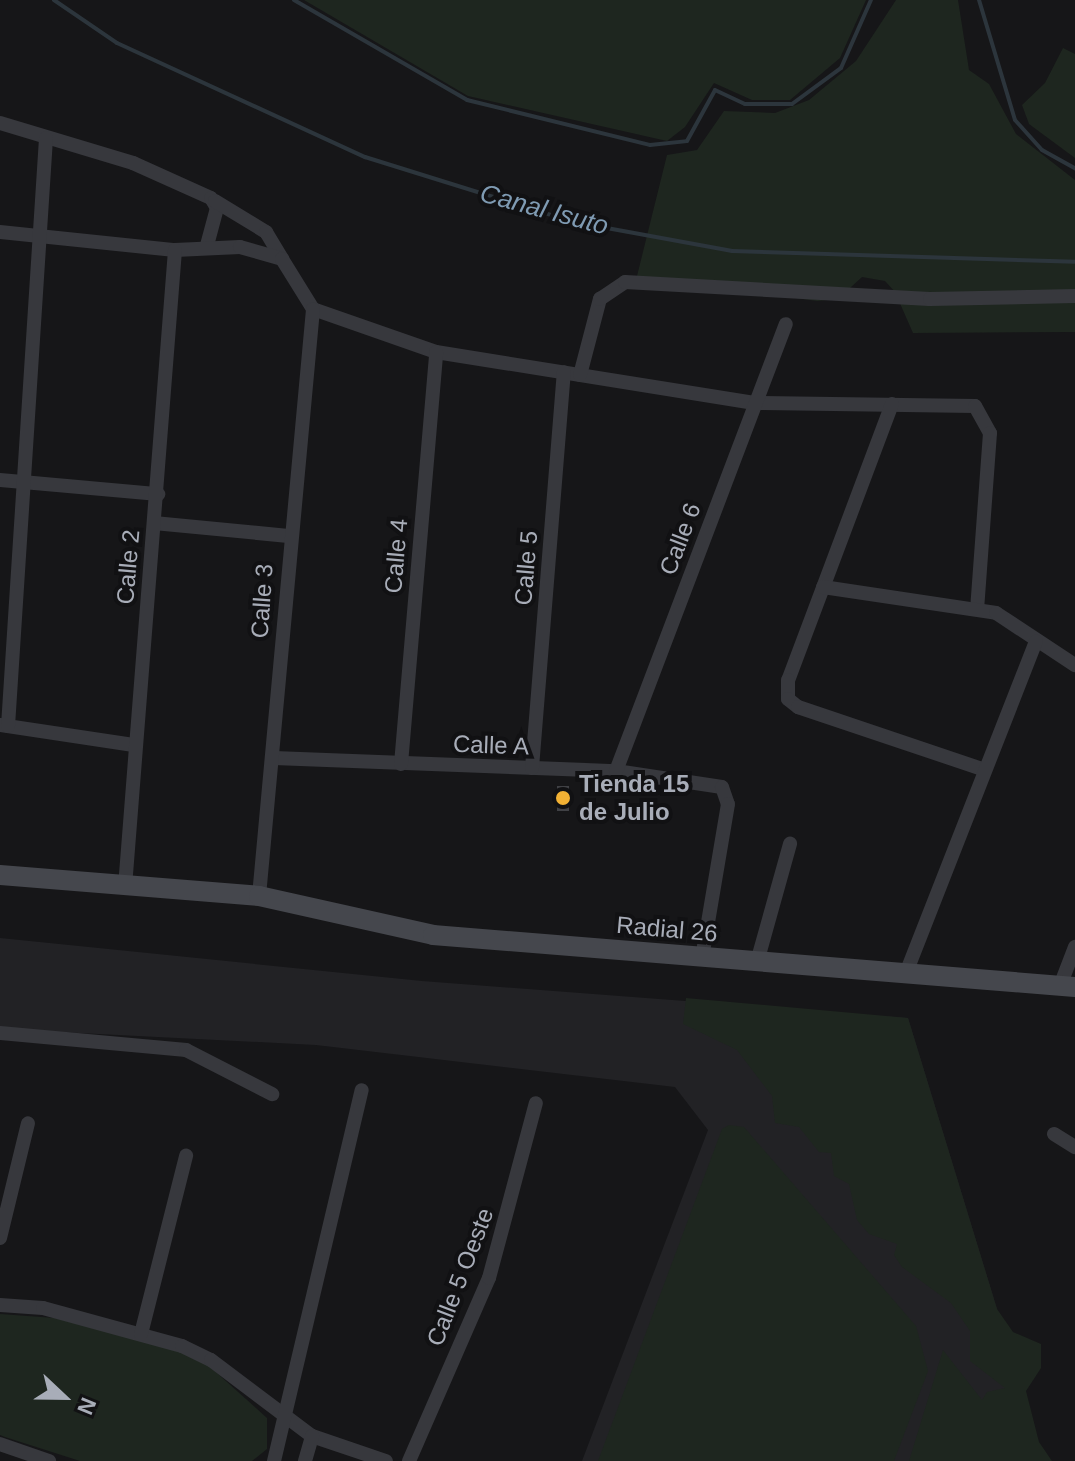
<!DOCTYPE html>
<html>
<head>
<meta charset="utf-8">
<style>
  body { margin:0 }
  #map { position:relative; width:1075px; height:1461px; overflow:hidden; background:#161618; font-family:Helvetica,sans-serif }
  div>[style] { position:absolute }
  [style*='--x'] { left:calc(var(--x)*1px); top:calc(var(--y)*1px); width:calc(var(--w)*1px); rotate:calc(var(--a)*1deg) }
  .built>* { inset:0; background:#222225 }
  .green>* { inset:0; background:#1e261f }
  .stream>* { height:4px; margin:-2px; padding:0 2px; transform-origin:2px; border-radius:2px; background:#2c353c }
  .building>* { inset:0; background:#404145 }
  .street>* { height:14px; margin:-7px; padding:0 7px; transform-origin:7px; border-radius:7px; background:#37383d }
  .secondary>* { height:20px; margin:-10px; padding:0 10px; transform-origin:10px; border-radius:10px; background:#45474d }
  .dots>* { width:22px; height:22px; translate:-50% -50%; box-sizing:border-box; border:4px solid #111113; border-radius:50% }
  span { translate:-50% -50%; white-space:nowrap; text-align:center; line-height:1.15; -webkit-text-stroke:8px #111113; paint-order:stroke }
  .street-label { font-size:24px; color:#a8adb8 }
  .poi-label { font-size:24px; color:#a8adb8; font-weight:700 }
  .left { translate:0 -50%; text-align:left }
  .water-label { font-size:26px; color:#7f9bb3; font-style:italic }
  .north { position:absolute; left:24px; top:1357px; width:80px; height:80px; -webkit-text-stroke:6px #111113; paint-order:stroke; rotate:112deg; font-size:22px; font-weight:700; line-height:32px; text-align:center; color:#a8adb8 }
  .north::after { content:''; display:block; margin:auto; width:28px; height:36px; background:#a8adb8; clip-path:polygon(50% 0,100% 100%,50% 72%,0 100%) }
</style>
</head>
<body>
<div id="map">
  <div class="built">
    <i style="clip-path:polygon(0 938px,422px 981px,908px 1018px,997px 1309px,1023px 1461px,582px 1461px,708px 1130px,675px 1087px,316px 1045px,0 1029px)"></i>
  </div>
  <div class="green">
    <i style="clip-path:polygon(304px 0,866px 0,840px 58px,790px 100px,752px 100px,714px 83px,685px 127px,667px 141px,468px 96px)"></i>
    <i style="clip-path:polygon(896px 0,958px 0,969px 70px,989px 84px,1016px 134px,1075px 180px,1075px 332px,913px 333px,895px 292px,885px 281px,862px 277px,838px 299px,817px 301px,637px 276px,667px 155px,697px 150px,724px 111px,775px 113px,809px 100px,856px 61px)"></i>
    <i style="clip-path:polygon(1063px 48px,1075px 54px,1075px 158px,1029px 124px,1022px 105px,1045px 83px)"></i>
    <i style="clip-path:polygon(686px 998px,908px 1018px,997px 1309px,1013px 1332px,1041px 1344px,1041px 1368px,1026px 1391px,1039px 1442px,1052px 1461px,909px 1461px,943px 1350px,982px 1400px,987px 1392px,1005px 1388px,970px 1361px,970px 1331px,951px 1303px,902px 1267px,894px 1255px,897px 1244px,869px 1234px,857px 1220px,849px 1184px,834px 1176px,831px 1153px,819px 1152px,799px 1127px,775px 1123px,772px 1096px,737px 1050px,683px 1024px)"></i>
    <i style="clip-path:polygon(729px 1125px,744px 1127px,916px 1326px,928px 1371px,894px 1461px,598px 1461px,722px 1129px)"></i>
    <i style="clip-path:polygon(0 1314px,55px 1318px,176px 1350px,208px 1365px,267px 1418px,267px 1449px,252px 1461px,80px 1461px,5px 1437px,0 1435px)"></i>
  </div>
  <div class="stream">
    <i style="--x:54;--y:0;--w:76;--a:34.3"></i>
    <i style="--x:117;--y:43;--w:273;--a:24.7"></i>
    <i style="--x:365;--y:157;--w:219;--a:17.3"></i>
    <i style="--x:574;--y:222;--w:161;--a:10.4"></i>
    <i style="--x:732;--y:251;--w:343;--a:1.8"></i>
    <i style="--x:294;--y:0;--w:200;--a:30"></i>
    <i style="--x:467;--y:100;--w:188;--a:13.8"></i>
    <i style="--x:650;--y:145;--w:37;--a:-6"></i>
    <i style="--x:687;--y:141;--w:58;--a:-61.2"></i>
    <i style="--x:715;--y:90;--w:33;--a:25"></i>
    <i style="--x:745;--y:104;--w:47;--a:0"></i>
    <i style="--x:792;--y:104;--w:61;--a:-36.3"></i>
    <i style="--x:841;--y:68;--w:74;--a:-66.2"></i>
    <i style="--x:979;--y:0;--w:125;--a:73.3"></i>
    <i style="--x:1015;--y:120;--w:40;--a:48"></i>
    <i style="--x:1042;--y:150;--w:38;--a:29"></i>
  </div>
  <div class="building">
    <i style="clip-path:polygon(557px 786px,569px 786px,569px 811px,557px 811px)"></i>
  </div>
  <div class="street">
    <i style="--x:0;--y:123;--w:139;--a:16.7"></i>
    <i style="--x:133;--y:163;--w:85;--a:24.2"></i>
    <i style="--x:211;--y:198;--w:12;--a:59"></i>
    <i style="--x:217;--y:208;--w:39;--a:105"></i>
    <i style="--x:215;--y:201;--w:60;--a:31.3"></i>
    <i style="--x:266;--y:232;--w:31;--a:59"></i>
    <i style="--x:0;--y:232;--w:176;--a:5.9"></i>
    <i style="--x:175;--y:250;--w:65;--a:-2.6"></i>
    <i style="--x:240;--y:247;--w:44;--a:15.9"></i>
    <i style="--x:282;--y:259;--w:59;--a:58.2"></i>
    <i style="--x:313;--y:309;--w:130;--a:19.3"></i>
    <i style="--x:436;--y:352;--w:324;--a:9.1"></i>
    <i style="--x:756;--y:403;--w:219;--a:0.8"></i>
    <i style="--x:975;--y:406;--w:31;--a:61"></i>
    <i style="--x:990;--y:433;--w:175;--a:94.2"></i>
    <i style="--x:580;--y:375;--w:79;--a:-75.3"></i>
    <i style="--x:600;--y:299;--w:30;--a:-34"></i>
    <i style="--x:625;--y:282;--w:305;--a:3.2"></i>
    <i style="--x:930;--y:299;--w:145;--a:-1.2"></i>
    <i style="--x:892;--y:404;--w:295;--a:110.6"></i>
    <i style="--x:788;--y:680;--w:19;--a:90"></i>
    <i style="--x:788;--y:699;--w:13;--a:39"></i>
    <i style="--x:798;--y:707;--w:197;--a:18.6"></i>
    <i style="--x:0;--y:480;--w:159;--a:5.1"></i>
    <i style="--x:154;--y:523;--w:135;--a:5.5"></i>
    <i style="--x:823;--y:587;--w:175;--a:8.5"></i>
    <i style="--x:996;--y:613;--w:95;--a:33.4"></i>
    <i style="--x:0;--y:725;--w:135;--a:8.5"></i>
    <i style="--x:8;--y:726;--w:589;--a:-86.3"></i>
    <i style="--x:274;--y:758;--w:342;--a:2.2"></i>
    <i style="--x:616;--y:771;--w:107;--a:8.6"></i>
    <i style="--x:722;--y:787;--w:18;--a:71"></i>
    <i style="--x:728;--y:804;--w:156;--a:99.6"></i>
    <i style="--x:401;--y:764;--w:413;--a:-85.1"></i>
    <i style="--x:532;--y:768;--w:397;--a:-85.4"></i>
    <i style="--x:616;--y:771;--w:478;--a:-69.2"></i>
    <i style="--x:125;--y:887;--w:639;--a:-85.51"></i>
    <i style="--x:259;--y:896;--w:589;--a:-84.74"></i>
    <i style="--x:757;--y:962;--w:123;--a:-74.4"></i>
    <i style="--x:906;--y:973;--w:356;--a:-68.6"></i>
    <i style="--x:1060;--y:986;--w:42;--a:-69"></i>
    <i style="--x:0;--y:1033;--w:187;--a:5.2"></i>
    <i style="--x:186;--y:1050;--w:97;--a:27.1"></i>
    <i style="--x:1054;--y:1134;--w:25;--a:32"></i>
    <i style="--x:0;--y:1238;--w:118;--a:-76.3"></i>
    <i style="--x:0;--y:1305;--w:43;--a:4"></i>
    <i style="--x:43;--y:1308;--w:144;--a:15.3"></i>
    <i style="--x:182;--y:1346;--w:32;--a:26"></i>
    <i style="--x:211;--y:1360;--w:126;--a:37"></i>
    <i style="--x:312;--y:1436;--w:78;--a:18.7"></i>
    <i style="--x:141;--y:1334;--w:184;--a:-75.8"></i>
    <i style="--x:0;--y:1444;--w:52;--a:19.1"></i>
    <i style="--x:274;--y:1461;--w:381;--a:-76.7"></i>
    <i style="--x:305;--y:1461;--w:26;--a:-74"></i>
    <i style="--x:409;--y:1461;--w:200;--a:-66.4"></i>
    <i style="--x:489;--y:1278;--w:181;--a:-75"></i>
  </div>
  <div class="secondary">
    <i style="--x:0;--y:875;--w:260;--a:4.6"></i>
    <i style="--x:259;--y:896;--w:178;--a:12.6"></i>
    <i style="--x:433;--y:935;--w:644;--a:4.63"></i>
  </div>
  <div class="dots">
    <i style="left:563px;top:798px;background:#f2b134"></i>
  </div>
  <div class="street-label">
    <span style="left:680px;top:539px;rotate:-69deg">Calle 6</span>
    <span style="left:396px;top:556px;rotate:-85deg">Calle 4</span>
    <span style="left:128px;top:567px;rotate:-85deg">Calle 2</span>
    <span style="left:526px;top:568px;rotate:-85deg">Calle 5</span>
    <span style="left:262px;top:601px;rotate:-86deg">Calle 3</span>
    <span style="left:491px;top:745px;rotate:2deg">Calle A</span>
    <span style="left:667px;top:929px;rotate:5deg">Radial 26</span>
    <span style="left:460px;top:1277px;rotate:-69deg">Calle 5 Oeste</span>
  </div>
  <div class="poi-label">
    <span class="left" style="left:579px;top:798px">Tienda 15<br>de Julio</span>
  </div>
  <div class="water-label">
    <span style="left:544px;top:210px;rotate:15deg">Canal Isuto</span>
  </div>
  <div class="north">N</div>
</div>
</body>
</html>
